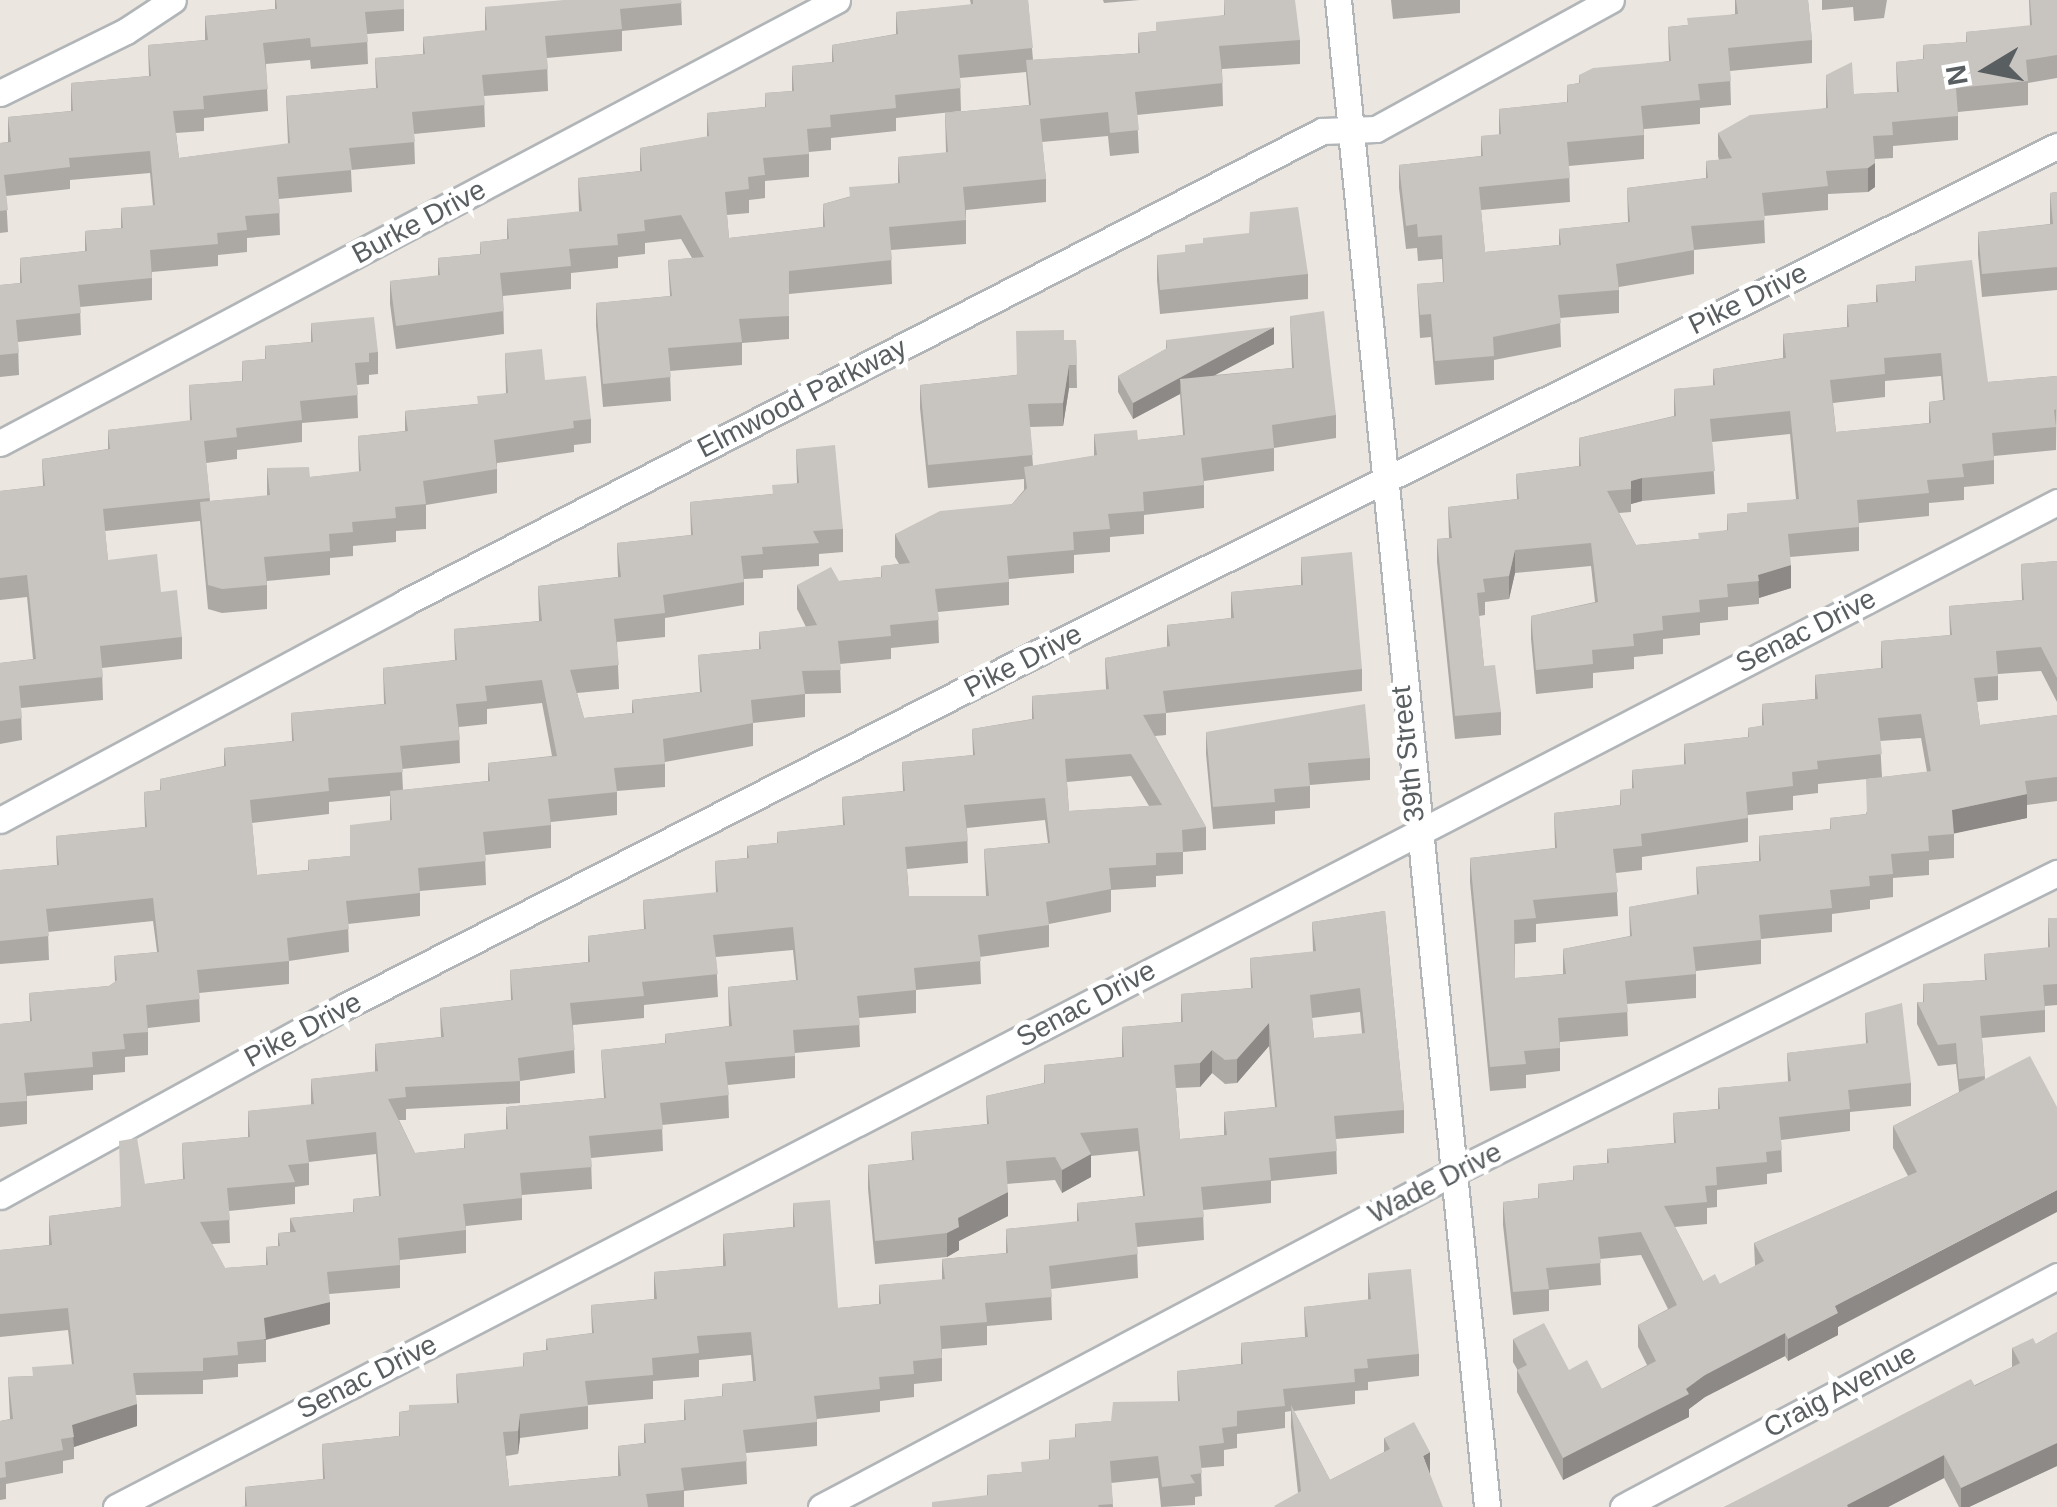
<!DOCTYPE html>
<html>
<head>
<meta charset="utf-8">
<style>
  body { margin:0 }
  #map { position:relative; width:2057px; height:1507px; overflow:hidden; background:#ebe7e0; font-family:Arial,sans-serif }
  div>[style] { position:absolute }
  [style*='--x'] { left:calc(var(--x)*1px); top:calc(var(--y)*1px); width:calc(var(--w)*1px); rotate:calc(var(--a)*1deg) }
  .roads { filter:drop-shadow(2px 0 #b1b5b8) drop-shadow(-2px 0 #b1b5b8) drop-shadow(0 2px #b1b5b8) drop-shadow(0 -2px #b1b5b8) }
  .street>* { height:25px; margin:-12.5px; padding:0 12.5px; transform-origin:12.5px; border-radius:12.5px; background:#fff }
  .wall>* { inset:0; background:#aca9a5 }
  .shaded-wall>* { inset:0; background:#8c8986 }
  .building>* { inset:0; background:#c8c4c0 }
  span { translate:-50% -50%; white-space:nowrap; text-align:center; line-height:1.15; -webkit-text-stroke:9px #fff; paint-order:stroke }
  .street-label { font-size:28px; color:#595e61 }
  .north { position:absolute; left:1937px; top:20px; width:100px; height:100px; -webkit-text-stroke:8px #fff; paint-order:stroke; rotate:260deg; font-size:28px; font-weight:700; line-height:40px; text-align:center; color:#595e61 }
  .north::after { content:''; display:block; margin:auto; width:35px; height:45px; background:#595e61; clip-path:polygon(50% 0,100% 100%,50% 72%,0 100%) }
</style>
</head>
<body>
<div id="map">
  <div class="roads">
    <div class="street">
      <i style="--x:1338;--y:0;--w:1514;--a:84.35"></i>
      <i style="--x:0;--y:93;--w:140;--a:-26.2"></i>
      <i style="--x:126;--y:31;--w:56;--a:-33.4"></i>
      <i style="--x:0;--y:443;--w:947;--a:-27.89"></i>
      <i style="--x:0;--y:820;--w:459;--a:-28.2"></i>
      <i style="--x:404;--y:603;--w:1032;--a:-27.21"></i>
      <i style="--x:1322;--y:131;--w:54;--a:-2.1"></i>
      <i style="--x:1376;--y:129;--w:268;--a:-28.8"></i>
      <i style="--x:0;--y:1196;--w:390;--a:-28.8"></i>
      <i style="--x:342;--y:1008;--w:785;--a:-27.05"></i>
      <i style="--x:1041;--y:651;--w:1135;--a:-26.43"></i>
      <i style="--x:116;--y:1507;--w:2186;--a:-27.37"></i>
      <i style="--x:821;--y:1507;--w:712;--a:-27.9"></i>
      <i style="--x:1450;--y:1174;--w:678;--a:-26.38"></i>
      <i style="--x:1623;--y:1507;--w:492;--a:-28"></i>
    </div>
  </div>
  <div class="wall">
    <i style="clip-path:polygon(275px 0,404px 0,404px 31px,367px 34px,368px 64px,311px 69px,310px 60px,266px 64px,268px 111px,204px 118px,204px 131px,176px 133px,179px 158px,288px 144px,286px 96px,376px 88px,375px 58px,423px 54px,423px 37px,485px 31px,485px 7px,681px 0,682px 25px,622px 31px,622px 51px,547px 58px,548px 91px,484px 96px,485px 127px,414px 134px,415px 164px,351px 170px,352px 192px,279px 199px,280px 235px,247px 238px,247px 252px,218px 255px,218px 266px,152px 272px,152px 300px,80px 307px,81px 335px,18px 342px,19px 375px,0 377px,0 285px,20px 283px,20px 258px,85px 251px,85px 231px,121px 228px,121px 208px,153px 206px,150px 173px,70px 180px,70px 189px,6px 196px,8px 232px,0 233px,0 143px,8px 142px,8px 117px,71px 111px,71px 83px,149px 76px,148px 45px,205px 40px,205px 16px,275px 9px)"></i>
    <i style="clip-path:polygon(evenodd,970px 0,1028px 0,1033px 60px,1138px 53px,1138px 33px,1156px 31px,1224px 15px,1224px 0,1300px 40px,1300px 64px,1222px 69px,1223px 106px,1137px 115px,1139px 153px,1110px 156px,1108px 136px,1042px 142px,1046px 179px,1046px 202px,966px 210px,966px 244px,891px 250px,892px 284px,789px 294px,789px 339px,742px 343px,742px 365px,670px 371px,671px 401px,603px 407px,596px 326px,596px 303px,670px 296px,668px 260px,692px 258px,681px 239px,645px 243px,645px 254px,618px 257px,618px 268px,571px 273px,571px 289px,503px 296px,504px 334px,396px 349px,390px 304px,390px 281px,438px 276px,438px 258px,480px 254px,480px 242px,507px 239px,507px 219px,579px 212px,578px 178px,640px 171px,640px 148px,707px 137px,707px 113px,765px 107px,765px 93px,792px 91px,792px 66px,832px 62px,832px 45px,896px 34px,896px 12px,971px 5px,970px 0,1026px 72px,1029px 105px,945px 113px,946px 153px,898px 157px,898px 183px,823px 204px,823px 227px,729px 238px,727px 215px,749px 213px,749px 200px,765px 198px,765px 181px,809px 177px,809px 152px,831px 150px,831px 138px,896px 131px,896px 118px,961px 111px,960px 78px,1026px 72px)"></i>
    <i style="clip-path:polygon(1103px 0,1140px 0,1104px 3px)"></i>
    <i style="clip-path:polygon(1391px 0,1460px 0,1460px 13px,1393px 19px)"></i>
    <i style="clip-path:polygon(1735px 0,1808px 0,1812px 40px,1812px 63px,1730px 71px,1731px 105px,1700px 108px,1700px 124px,1644px 129px,1644px 159px,1569px 166px,1570px 202px,1481px 210px,1485px 252px,1559px 245px,1559px 229px,1628px 222px,1627px 188px,1706px 178px,1706px 161px,1719px 160px,1718px 156px,1718px 133px,1826px 108px,1826px 75px,1854px 94px,1897px 92px,1896px 62px,1923px 59px,1923px 45px,1966px 42px,1966px 32px,2030px 26px,2029px 0,2057px 0,2057px 78px,2028px 83px,2028px 105px,1958px 112px,1958px 140px,1893px 146px,1893px 158px,1875px 159px,1875px 187px,1868px 192px,1828px 194px,1828px 210px,1764px 216px,1765px 243px,1694px 250px,1694px 274px,1619px 287px,1619px 313px,1560px 318px,1561px 347px,1494px 360px,1494px 380px,1435px 385px,1431px 337px,1420px 338px,1417px 284px,1443px 282px,1442px 259px,1418px 261px,1417px 248px,1406px 249px,1399px 188px,1399px 165px,1481px 156px,1481px 136px,1499px 135px,1499px 109px,1567px 102px,1567px 85px,1579px 83px,1579px 75px,1669px 61px,1668px 27px,1687px 25px,1735px 14px)"></i>
    <i style="clip-path:polygon(1822px 0,1887px 0,1884px 18px,1854px 21px,1853px 7px,1822px 10px)"></i>
    <i style="clip-path:polygon(2057px 192px,2057px 290px,1982px 297px,1978px 255px,1978px 232px,2050px 224px,2050px 193px)"></i>
    <i style="clip-path:polygon(1157px 255px,1308px 274px,1308px 299px,1160px 314px,1157px 280px)"></i>
    <i style="clip-path:polygon(evenodd,1915px 266px,1988px 382px,2057px 376px,2056px 450px,1994px 456px,1994px 484px,1964px 487px,1964px 500px,1929px 503px,1929px 516px,1859px 523px,1859px 551px,1790px 557px,1791px 588px,1759px 598px,1759px 604px,1728px 607px,1728px 620px,1700px 623px,1700px 635px,1663px 639px,1663px 654px,1634px 657px,1634px 669px,1593px 673px,1593px 688px,1536px 694px,1531px 639px,1531px 616px,1595px 602px,1591px 566px,1515px 573px,1509px 599px,1485px 602px,1485px 615px,1479px 616px,1484px 666px,1501px 712px,1501px 735px,1455px 739px,1437px 562px,1437px 539px,1449px 538px,1448px 507px,1517px 499px,1516px 474px,1579px 466px,1579px 438px,1674px 416px,1674px 389px,1713px 386px,1713px 369px,1783px 358px,1783px 334px,1847px 327px,1847px 305px,1876px 302px,1876px 285px,1915px 281px,1915px 266px,1941px 376px,1943px 400px,1929px 402px,1929px 423px,1836px 432px,1833px 403px,1885px 397px,1885px 381px,1941px 376px,1915px 266px,1790px 434px,1796px 499px,1747px 512px,1727px 514px,1727px 530px,1698px 539px,1636px 545px,1619px 513px,1631px 512px,1631px 504px,1642px 501px,1715px 494px,1712px 442px,1790px 434px)"></i>
    <i style="clip-path:polygon(evenodd,1290px 316px,1336px 415px,1336px 438px,1274px 448px,1274px 471px,1204px 481px,1204px 508px,1144px 515px,1144px 534px,1110px 537px,1110px 552px,1074px 555px,1074px 573px,1009px 579px,1009px 605px,938px 612px,939px 643px,891px 648px,891px 659px,840px 664px,841px 693px,805px 694px,805px 717px,753px 723px,753px 746px,665px 762px,665px 787px,617px 791px,617px 815px,551px 822px,551px 848px,485px 855px,486px 885px,420px 891px,420px 916px,348px 924px,349px 952px,289px 961px,289px 984px,199px 993px,200px 1022px,148px 1028px,148px 1055px,125px 1057px,125px 1072px,93px 1075px,93px 1090px,27px 1096px,27px 1124px,0 1127px,0 1024px,30px 1021px,29px 993px,109px 986px,115px 982px,114px 956px,157px 952px,153px 921px,48px 932px,49px 960px,0 964px,0 870px,57px 865px,56px 836px,145px 827px,144px 792px,160px 790px,160px 779px,224px 766px,224px 748px,292px 741px,291px 713px,384px 704px,383px 668px,455px 660px,454px 629px,539px 621px,538px 586px,618px 577px,617px 543px,691px 535px,690px 502px,772px 494px,797px 483px,796px 449px,843px 529px,843px 552px,819px 554px,819px 566px,763px 570px,763px 578px,744px 579px,744px 605px,665px 618px,665px 637px,617px 642px,619px 689px,577px 693px,584px 718px,632px 713px,632px 700px,700px 692px,698px 655px,759px 649px,759px 632px,806px 627px,797px 609px,797px 585px,881px 577px,881px 566px,899px 564px,895px 557px,895px 534px,1012px 504px,1024px 490px,1024px 479px,928px 488px,920px 408px,920px 385px,1016px 375px,1064px 340px,1076px 340px,1077px 388px,1069px 388px,1063px 426px,1030px 427px,1033px 466px,1094px 456px,1094px 434px,1138px 440px,1183px 435px,1180px 394px,1133px 419px,1118px 392px,1118px 376px,1166px 349px,1166px 340px,1274px 344px,1215px 375px,1292px 368px,1290px 316px,542px 703px,552px 756px,488px 763px,488px 781px,403px 790px,402px 769px,460px 763px,459px 727px,487px 724px,487px 709px,542px 703px,1290px 316px,390px 796px,390px 821px,350px 856px,308px 860px,308px 870px,257px 875px,252px 823px,329px 814px,329px 802px,390px 796px)"></i>
    <i style="clip-path:polygon(311px 323px,378px 352px,378px 374px,369px 375px,369px 384px,357px 385px,358px 418px,302px 423px,302px 442px,237px 450px,237px 459px,206px 463px,210px 501px,267px 496px,267px 468px,310px 477px,359px 472px,358px 436px,405px 431px,405px 411px,477px 404px,506px 393px,505px 353px,545px 380px,591px 419px,591px 443px,574px 445px,574px 452px,497px 463px,497px 493px,426px 505px,426px 529px,396px 531px,396px 542px,353px 546px,353px 556px,330px 558px,330px 575px,267px 581px,267px 609px,222px 613px,208px 609px,200px 521px,105px 531px,108px 560px,161px 592px,182px 637px,182px 659px,102px 668px,103px 700px,21px 708px,22px 740px,0 744px,0 663px,33px 659px,27px 597px,0 600px,0 491px,43px 486px,42px 459px,108px 449px,108px 430px,190px 421px,189px 385px,242px 381px,242px 361px,265px 359px,265px 346px,311px 342px)"></i>
    <i style="clip-path:polygon(evenodd,1301px 557px,1362px 669px,1362px 691px,1166px 713px,1166px 735px,1155px 736px,1206px 827px,1206px 850px,1183px 852px,1183px 874px,1156px 876px,1156px 887px,1111px 890px,1111px 912px,1049px 924px,1049px 947px,980px 957px,981px 984px,916px 990px,916px 1013px,859px 1018px,860px 1047px,795px 1053px,795px 1078px,728px 1085px,729px 1118px,662px 1125px,663px 1151px,591px 1158px,592px 1189px,522px 1195px,522px 1220px,466px 1226px,466px 1253px,400px 1260px,400px 1288px,329px 1294px,330px 1324px,266px 1340px,266px 1362px,238px 1364px,238px 1377px,203px 1380px,203px 1394px,136px 1395px,137px 1426px,74px 1447px,74px 1459px,63px 1461px,63px 1473px,6px 1484px,6px 1499px,0 1500px,0 1421px,10px 1419px,8px 1377px,32px 1376px,72px 1365px,68px 1330px,0 1337px,0 1250px,49px 1245px,49px 1216px,120px 1207px,145px 1184px,183px 1179px,182px 1143px,248px 1137px,248px 1111px,311px 1105px,311px 1079px,375px 1072px,375px 1044px,441px 1037px,440px 1008px,511px 1000px,510px 970px,588px 962px,588px 936px,644px 929px,643px 900px,716px 893px,715px 861px,747px 858px,747px 846px,777px 843px,777px 832px,843px 825px,842px 797px,903px 791px,902px 762px,973px 755px,972px 729px,1032px 719px,1032px 696px,1106px 690px,1105px 658px,1167px 647px,1167px 625px,1231px 618px,1231px 592px,1301px 585px,1301px 557px,1131px 776px,1149px 806px,1069px 811px,1067px 782px,1131px 776px,1301px 557px,1045px 820px,1048px 843px,984px 849px,986px 896px,909px 896px,907px 869px,968px 863px,967px 828px,1045px 820px,1301px 557px,793px 950px,796px 980px,728px 987px,729px 1026px,665px 1034px,665px 1043px,601px 1050px,604px 1098px,506px 1107px,506px 1130px,464px 1134px,464px 1148px,415px 1153px,399px 1120px,406px 1120px,406px 1109px,520px 1103px,520px 1081px,575px 1073px,573px 1025px,644px 1018px,644px 1005px,718px 997px,716px 957px,793px 950px,1301px 557px,376px 1154px,379px 1196px,353px 1199px,353px 1212px,290px 1218px,290px 1232px,278px 1233px,278px 1246px,266px 1247px,266px 1265px,225px 1268px,212px 1244px,230px 1243px,229px 1211px,295px 1204px,295px 1187px,309px 1185px,309px 1162px,376px 1154px)"></i>
    <i style="clip-path:polygon(evenodd,2057px 561px,2057px 702px,2041px 671px,1998px 674px,1998px 700px,1977px 702px,1980px 725px,2057px 715px,2057px 801px,2027px 805px,2027px 818px,1954px 833px,1954px 858px,1929px 860px,1929px 875px,1893px 878px,1893px 897px,1870px 900px,1870px 909px,1832px 914px,1832px 932px,1761px 939px,1761px 964px,1696px 971px,1696px 998px,1627px 1004px,1628px 1036px,1560px 1042px,1560px 1071px,1526px 1075px,1526px 1088px,1490px 1091px,1470px 882px,1470px 858px,1555px 848px,1554px 813px,1620px 805px,1620px 790px,1632px 789px,1632px 770px,1684px 765px,1684px 744px,1748px 737px,1748px 728px,1762px 726px,1762px 704px,1815px 699px,1815px 675px,1881px 668px,1881px 641px,1950px 635px,1949px 606px,2022px 600px,2021px 564px,2057px 561px,1921px 738px,1927px 772px,1882px 777px,1880px 741px,1921px 738px,2057px 561px,1877px 778px,1866px 814px,1830px 818px,1830px 829px,1759px 836px,1759px 861px,1696px 867px,1697px 895px,1629px 907px,1630px 936px,1563px 949px,1563px 974px,1515px 978px,1515px 944px,1536px 942px,1536px 924px,1618px 916px,1616px 873px,1642px 870px,1642px 857px,1748px 842px,1748px 815px,1793px 810px,1793px 796px,1818px 793px,1818px 784px,1877px 778px)"></i>
    <i style="clip-path:polygon(1206px 732px,1370px 758px,1370px 780px,1310px 785px,1310px 808px,1275px 811px,1275px 824px,1213px 829px,1206px 754px)"></i>
    <i style="clip-path:polygon(evenodd,1385px 911px,1404px 1110px,1404px 1133px,1336px 1139px,1337px 1174px,1271px 1181px,1271px 1203px,1203px 1210px,1204px 1240px,1137px 1247px,1138px 1278px,1051px 1289px,1052px 1320px,987px 1326px,987px 1345px,942px 1349px,942px 1381px,914px 1384px,914px 1397px,880px 1401px,880px 1412px,817px 1419px,817px 1446px,746px 1453px,747px 1484px,684px 1491px,684px 1507px,241px 1507px,245px 1507px,245px 1487px,323px 1479px,322px 1444px,399px 1436px,399px 1412px,457px 1403px,456px 1374px,523px 1367px,523px 1353px,546px 1350px,546px 1339px,592px 1333px,591px 1305px,654px 1299px,654px 1272px,723px 1266px,723px 1234px,793px 1227px,793px 1203px,838px 1308px,879px 1304px,879px 1285px,942px 1280px,942px 1259px,1006px 1253px,1006px 1229px,1077px 1222px,1077px 1203px,1143px 1196px,1138px 1151px,1091px 1156px,1091px 1177px,1062px 1193px,1055px 1180px,1007px 1184px,1008px 1216px,959px 1241px,959px 1250px,947px 1257px,875px 1264px,868px 1189px,868px 1165px,912px 1160px,911px 1132px,987px 1124px,986px 1096px,1044px 1083px,1044px 1065px,1122px 1057px,1122px 1027px,1181px 1022px,1181px 994px,1251px 988px,1250px 958px,1313px 952px,1312px 922px,1385px 911px,1360px 1012px,1362px 1034px,1314px 1038px,1312px 1018px,1360px 1012px,1385px 911px,1269px 1046px,1275px 1107px,1224px 1112px,1224px 1135px,1180px 1139px,1176px 1088px,1200px 1087px,1212px 1073px,1225px 1084px,1237px 1083px,1269px 1046px,1385px 911px,751px 1355px,753px 1381px,722px 1384px,722px 1396px,684px 1400px,684px 1420px,644px 1424px,644px 1443px,618px 1446px,618px 1476px,509px 1486px,506px 1456px,518px 1454px,520px 1438px,588px 1429px,588px 1405px,653px 1399px,653px 1381px,699px 1377px,699px 1360px,751px 1355px)"></i>
    <i style="clip-path:polygon(2048px 918px,2057px 918px,2057px 1005px,2045px 1006px,2045px 1032px,1982px 1038px,1985px 1079px,1838px 1327px,1838px 1335px,1788px 1361px,1785px 1356px,1705px 1397px,1689px 1409px,1689px 1417px,1563px 1480px,1517px 1392px,1517px 1369px,1513px 1362px,1513px 1339px,1602px 1389px,1647px 1365px,1638px 1347px,1638px 1325px,1668px 1309px,1641px 1255px,1600px 1259px,1601px 1285px,1549px 1290px,1549px 1311px,1513px 1315px,1503px 1225px,1503px 1202px,1538px 1198px,1538px 1184px,1573px 1180px,1573px 1166px,1607px 1163px,1607px 1149px,1674px 1143px,1673px 1113px,1718px 1109px,1718px 1088px,1788px 1082px,1787px 1053px,1866px 1044px,1865px 1013px,1911px 1083px,1911px 1106px,1850px 1112px,1850px 1131px,1781px 1140px,1782px 1172px,1767px 1174px,1767px 1184px,1717px 1190px,1717px 1207px,1707px 1208px,1707px 1224px,1675px 1227px,1703px 1281px,1720px 1284px,1755px 1266px,1754px 1243px,1908px 1176px,1893px 1148px,1893px 1126px,1959px 1092px,1956px 1064px,1938px 1066px,1917px 1024px,1917px 1002px,1923px 1002px,1923px 984px,1985px 980px,1984px 954px,2048px 948px)"></i>
    <i style="clip-path:polygon(1368px 1273px,1419px 1354px,1419px 1376px,1368px 1382px,1368px 1390px,1355px 1391px,1355px 1404px,1294px 1411px,1330px 1480px,1384px 1452px,1384px 1438px,1430px 1452px,1298px 1493px,1291px 1427px,1291px 1411px,1285px 1412px,1285px 1428px,1237px 1434px,1237px 1448px,1224px 1450px,1224px 1466px,1201px 1468px,1202px 1496px,1195px 1497px,1195px 1505px,1161px 1507px,1158px 1478px,1111px 1483px,1113px 1507px,932px 1507px,987px 1496px,987px 1475px,1021px 1472px,1049px 1459px,1049px 1440px,1075px 1438px,1075px 1424px,1111px 1421px,1178px 1401px,1177px 1371px,1241px 1364px,1241px 1343px,1305px 1337px,1304px 1307px,1368px 1300px)"></i>
    <i style="clip-path:polygon(2057px 1332px,2057px 1466px,1969px 1507px,1959px 1507px,1944px 1478px,1888px 1507px,1724px 1507px,2012px 1367px,2012px 1348px,2036px 1344px)"></i>
  </div>
  <div class="shaded-wall">
    <i style="clip-path:polygon(1875px 163px,1875px 187px,1868px 192px,1868px 168px)"></i>
    <i style="clip-path:polygon(1274px 327px,1274px 344px,1181px 393px,1180px 379px,1180px 394px,1133px 419px,1133px 403px)"></i>
    <i style="clip-path:polygon(1069px 365px,1069px 388px,1063px 426px,1063px 403px)"></i>
    <i style="clip-path:polygon(1642px 478px,1642px 501px,1631px 504px,1631px 481px)"></i>
    <i style="clip-path:polygon(1515px 550px,1515px 573px,1509px 599px,1509px 576px)"></i>
    <i style="clip-path:polygon(1791px 565px,1791px 588px,1759px 598px,1758px 575px)"></i>
    <i style="clip-path:polygon(2027px 794px,2027px 818px,1952px 834px,1952px 810px)"></i>
    <i style="clip-path:polygon(1269px 1023px,1269px 1046px,1237px 1083px,1237px 1059px)"></i>
    <i style="clip-path:polygon(1212px 1050px,1212px 1073px,1200px 1087px,1200px 1063px)"></i>
    <i style="clip-path:polygon(1091px 1154px,1091px 1177px,1062px 1193px,1062px 1170px)"></i>
    <i style="clip-path:polygon(2057px 1190px,2057px 1212px,1838px 1327px,1838px 1335px,1788px 1361px,1788px 1339px,1835px 1306px)"></i>
    <i style="clip-path:polygon(1008px 1192px,1008px 1216px,959px 1241px,959px 1250px,947px 1257px,947px 1233px,958px 1218px)"></i>
    <i style="clip-path:polygon(330px 1302px,330px 1324px,264px 1340px,264px 1318px)"></i>
    <i style="clip-path:polygon(1785px 1333px,1785px 1356px,1705px 1397px,1689px 1409px,1689px 1417px,1563px 1480px,1563px 1458px,1705px 1375px)"></i>
    <i style="clip-path:polygon(137px 1404px,137px 1426px,74px 1447px,72px 1425px)"></i>
    <i style="clip-path:polygon(520px 1414px,520px 1438px,518px 1454px,518px 1431px)"></i>
    <i style="clip-path:polygon(2057px 1443px,2057px 1466px,1969px 1507px,1961px 1507px,1961px 1488px)"></i>
    <i style="clip-path:polygon(1430px 1452px,1430px 1475px,1423px 1456px)"></i>
    <i style="clip-path:polygon(1944px 1455px,1944px 1478px,1888px 1507px,1847px 1507px,1847px 1505px)"></i>
  </div>
  <div class="building">
    <i style="clip-path:polygon(276px 0,404px 0,404px 9px,365px 12px,368px 42px,311px 47px,310px 38px,263px 43px,268px 89px,203px 96px,204px 109px,173px 111px,179px 158px,290px 143px,286px 96px,378px 88px,375px 58px,425px 54px,423px 37px,487px 30px,485px 7px,564px 0,681px 0,682px 3px,620px 9px,622px 29px,545px 36px,548px 69px,482px 75px,485px 105px,412px 112px,415px 142px,349px 148px,352px 170px,277px 177px,280px 213px,245px 216px,247px 230px,217px 233px,218px 244px,150px 250px,152px 278px,78px 285px,81px 313px,16px 320px,19px 353px,0 355px,0 285px,22px 283px,20px 258px,87px 251px,85px 231px,123px 228px,121px 208px,155px 205px,150px 151px,69px 158px,70px 167px,4px 175px,8px 210px,0 211px,0 143px,11px 142px,8px 117px,73px 111px,71px 83px,151px 76px,148px 45px,208px 40px,205px 16px,277px 9px)"></i>
    <i style="clip-path:polygon(973px 0,1028px 0,1033px 48px,958px 55px,961px 88px,895px 95px,896px 108px,830px 115px,831px 127px,807px 129px,809px 154px,763px 158px,765px 175px,748px 177px,749px 189px,725px 192px,729px 238px,825px 227px,823px 204px,850px 197px,849px 187px,900px 183px,898px 157px,948px 152px,945px 113px,1031px 105px,1026px 60px,1140px 53px,1138px 33px,1156px 31px,1156px 22px,1225px 15px,1224px 0,1295px 0,1300px 40px,1219px 46px,1223px 83px,1135px 92px,1139px 130px,1110px 133px,1108px 112px,1040px 119px,1046px 179px,963px 187px,966px 220px,889px 227px,892px 260px,789px 271px,789px 316px,739px 319px,742px 342px,668px 348px,671px 377px,603px 384px,596px 303px,672px 296px,668px 260px,704px 257px,681px 215px,644px 220px,645px 231px,617px 234px,618px 245px,569px 249px,571px 266px,500px 273px,504px 311px,396px 326px,390px 281px,440px 275px,438px 258px,481px 254px,480px 242px,509px 239px,507px 219px,582px 211px,578px 178px,642px 171px,640px 148px,709px 136px,707px 113px,766px 107px,765px 93px,794px 91px,792px 66px,834px 62px,832px 45px,898px 34px,896px 12px,973px 4px)"></i>
    <i style="clip-path:polygon(1736px 0,1808px 0,1812px 40px,1728px 48px,1731px 81px,1698px 84px,1700px 100px,1641px 106px,1644px 135px,1567px 142px,1570px 178px,1479px 187px,1485px 252px,1561px 245px,1559px 229px,1630px 222px,1627px 188px,1708px 178px,1706px 161px,1732px 158px,1718px 133px,1750px 115px,1828px 108px,1826px 75px,1852px 62px,1854px 94px,1899px 92px,1896px 62px,1924px 59px,1923px 45px,1967px 42px,1966px 32px,2032px 25px,2030px 0,2057px 0,2057px 55px,2026px 60px,2028px 81px,1956px 88px,1958px 116px,1892px 122px,1893px 135px,1873px 136px,1875px 163px,1868px 168px,1826px 171px,1828px 186px,1762px 193px,1765px 220px,1691px 226px,1694px 250px,1616px 264px,1619px 290px,1558px 295px,1561px 323px,1493px 337px,1494px 356px,1435px 361px,1431px 314px,1420px 315px,1417px 284px,1444px 282px,1442px 235px,1418px 237px,1417px 224px,1406px 226px,1399px 165px,1483px 156px,1481px 136px,1501px 134px,1499px 109px,1568px 102px,1567px 85px,1580px 83px,1579px 75px,1593px 68px,1671px 61px,1668px 27px,1688px 25px,1687px 18px,1738px 14px)"></i>
    <i style="clip-path:polygon(2057px 192px,2057px 267px,1982px 274px,1978px 232px,2053px 224px,2050px 193px)"></i>
    <i style="clip-path:polygon(1298px 207px,1308px 274px,1160px 290px,1157px 255px,1185px 252px,1185px 245px,1203px 243px,1203px 238px,1249px 233px,1250px 212px)"></i>
    <i style="clip-path:polygon(evenodd,1972px 260px,1988px 382px,2057px 376px,2057px 409px,2054px 410px,2056px 427px,1992px 433px,1994px 460px,1962px 464px,1964px 477px,1927px 480px,1929px 493px,1857px 500px,1859px 527px,1788px 534px,1791px 565px,1758px 575px,1759px 581px,1727px 584px,1728px 597px,1699px 600px,1700px 612px,1662px 616px,1663px 630px,1633px 634px,1634px 646px,1592px 650px,1593px 664px,1536px 670px,1531px 616px,1598px 602px,1591px 543px,1515px 550px,1509px 576px,1483px 579px,1485px 592px,1477px 593px,1484px 666px,1495px 665px,1501px 712px,1455px 716px,1437px 539px,1452px 538px,1448px 507px,1519px 499px,1516px 474px,1581px 466px,1579px 438px,1676px 416px,1674px 389px,1715px 385px,1713px 369px,1786px 358px,1783px 334px,1849px 327px,1847px 305px,1878px 302px,1876px 285px,1916px 281px,1915px 266px,1972px 260px,1941px 353px,1945px 400px,1929px 402px,1931px 423px,1836px 432px,1830px 380px,1885px 374px,1884px 358px,1941px 353px,1972px 260px,1790px 411px,1799px 499px,1747px 503px,1747px 512px,1727px 514px,1728px 530px,1698px 533px,1699px 539px,1636px 545px,1607px 491px,1631px 489px,1631px 481px,1642px 478px,1715px 471px,1710px 419px,1790px 411px)"></i>
    <i style="clip-path:polygon(evenodd,1324px 311px,1336px 415px,1272px 425px,1274px 448px,1201px 458px,1204px 485px,1143px 492px,1144px 511px,1108px 514px,1110px 529px,1073px 532px,1074px 550px,1007px 556px,1009px 582px,935px 589px,939px 620px,890px 625px,891px 636px,838px 641px,841px 670px,802px 671px,805px 694px,751px 700px,753px 723px,663px 739px,665px 764px,614px 768px,617px 792px,548px 799px,551px 825px,483px 832px,486px 861px,418px 868px,420px 893px,346px 901px,349px 929px,287px 938px,289px 961px,197px 970px,200px 999px,146px 1005px,148px 1032px,123px 1034px,125px 1049px,92px 1052px,93px 1067px,24px 1073px,27px 1101px,0 1103px,0 1024px,32px 1021px,29px 993px,109px 986px,117px 980px,114px 956px,159px 952px,153px 898px,46px 909px,49px 936px,0 941px,0 870px,59px 865px,56px 836px,147px 827px,144px 792px,161px 790px,160px 779px,226px 766px,224px 748px,294px 741px,291px 713px,386px 704px,383px 668px,457px 660px,454px 629px,542px 621px,538px 586px,621px 577px,617px 543px,693px 535px,690px 502px,773px 494px,772px 485px,799px 483px,796px 449px,835px 445px,843px 529px,813px 531px,819px 543px,762px 547px,763px 554px,741px 556px,744px 582px,663px 595px,665px 613px,614px 619px,619px 665px,570px 670px,584px 718px,634px 713px,632px 700px,702px 692px,698px 655px,761px 649px,759px 632px,817px 625px,797px 585px,831px 567px,839px 581px,882px 577px,881px 566px,910px 563px,895px 534px,940px 511px,1012px 504px,1027px 488px,1024px 467px,1097px 455px,1094px 434px,1137px 430px,1138px 440px,1185px 435px,1180px 379px,1294px 368px,1290px 316px,1324px 311px,542px 680px,557px 756px,488px 763px,490px 781px,390px 791px,392px 820px,350px 825px,350px 856px,308px 860px,309px 870px,257px 875px,250px 800px,329px 791px,328px 778px,403px 772px,400px 746px,460px 740px,456px 704px,487px 701px,485px 686px,542px 680px)"></i>
    <i style="clip-path:polygon(374px 317px,378px 352px,369px 353px,369px 362px,355px 363px,358px 395px,300px 401px,302px 420px,236px 428px,237px 437px,204px 441px,210px 498px,103px 509px,108px 560px,157px 554px,161px 592px,177px 590px,182px 637px,100px 646px,103px 677px,19px 686px,22px 718px,0 721px,0 663px,36px 659px,27px 575px,0 578px,0 491px,45px 486px,42px 459px,110px 449px,108px 430px,192px 420px,189px 385px,243px 381px,242px 361px,266px 359px,265px 346px,313px 342px,311px 323px)"></i>
    <i style="clip-path:polygon(1274px 327px,1133px 403px,1118px 376px,1167px 348px,1166px 340px)"></i>
    <i style="clip-path:polygon(1064px 330px,1064px 340px,1076px 340px,1077px 365px,1069px 365px,1063px 403px,1028px 404px,1033px 455px,928px 465px,920px 385px,1017px 375px,1016px 331px)"></i>
    <i style="clip-path:polygon(542px 349px,545px 380px,586px 376px,591px 419px,573px 421px,574px 428px,494px 440px,497px 469px,423px 481px,426px 504px,395px 507px,396px 518px,352px 522px,353px 532px,329px 534px,330px 551px,264px 557px,267px 585px,222px 589px,208px 585px,200px 502px,270px 495px,267px 468px,309px 467px,310px 477px,361px 471px,358px 436px,408px 431px,405px 411px,478px 404px,477px 396px,508px 393px,505px 353px)"></i>
    <i style="clip-path:polygon(evenodd,1352px 552px,1362px 669px,1163px 691px,1166px 713px,1143px 715px,1206px 827px,1182px 830px,1183px 852px,1156px 853px,1156px 865px,1109px 868px,1111px 889px,1046px 902px,1049px 925px,978px 935px,981px 961px,914px 968px,916px 990px,857px 996px,860px 1025px,793px 1030px,795px 1056px,725px 1062px,729px 1095px,660px 1103px,663px 1129px,589px 1136px,592px 1167px,520px 1173px,522px 1198px,463px 1204px,466px 1230px,398px 1238px,400px 1265px,327px 1272px,330px 1302px,264px 1318px,266px 1339px,237px 1342px,238px 1355px,203px 1358px,203px 1371px,133px 1373px,137px 1404px,72px 1425px,74px 1437px,61px 1439px,63px 1450px,5px 1462px,6px 1477px,0 1478px,0 1421px,13px 1419px,8px 1377px,33px 1376px,32px 1367px,74px 1364px,68px 1308px,0 1314px,0 1250px,52px 1245px,49px 1216px,121px 1207px,119px 1141px,137px 1138px,145px 1184px,185px 1179px,182px 1143px,250px 1137px,248px 1111px,314px 1104px,311px 1079px,378px 1071px,375px 1044px,444px 1037px,440px 1008px,513px 1000px,510px 970px,590px 962px,588px 936px,646px 929px,643px 900px,718px 892px,715px 861px,749px 858px,747px 846px,778px 843px,777px 832px,845px 825px,842px 797px,905px 791px,902px 762px,975px 755px,972px 729px,1034px 719px,1032px 696px,1109px 689px,1105px 658px,1170px 646px,1167px 625px,1234px 618px,1231px 592px,1303px 585px,1301px 557px,1352px 552px,1131px 754px,1162px 805px,1069px 811px,1065px 759px,1131px 754px,1352px 552px,1045px 798px,1050px 843px,984px 849px,989px 896px,909px 896px,905px 847px,968px 841px,964px 805px,1045px 798px,1352px 552px,793px 927px,798px 980px,728px 987px,732px 1026px,665px 1034px,666px 1043px,601px 1050px,606px 1098px,506px 1107px,508px 1129px,464px 1134px,465px 1148px,415px 1153px,388px 1099px,406px 1097px,405px 1087px,520px 1081px,518px 1058px,575px 1050px,570px 1003px,644px 996px,642px 982px,718px 974px,713px 935px,793px 927px,1352px 552px,376px 1132px,381px 1196px,353px 1199px,354px 1212px,290px 1218px,296px 1232px,278px 1233px,280px 1246px,266px 1247px,268px 1265px,225px 1268px,200px 1222px,230px 1220px,227px 1188px,295px 1182px,288px 1165px,309px 1163px,306px 1140px,376px 1132px)"></i>
    <i style="clip-path:polygon(evenodd,2057px 561px,2057px 678px,2041px 647px,1996px 651px,1998px 676px,1974px 678px,1980px 725px,2057px 715px,2057px 777px,2025px 781px,2027px 794px,1952px 810px,1954px 834px,1928px 836px,1929px 851px,1891px 854px,1893px 874px,1869px 876px,1870px 886px,1830px 890px,1832px 908px,1759px 915px,1761px 940px,1693px 947px,1696px 974px,1625px 981px,1628px 1012px,1558px 1018px,1560px 1048px,1524px 1051px,1526px 1064px,1490px 1067px,1470px 858px,1557px 848px,1554px 813px,1621px 805px,1620px 790px,1634px 788px,1632px 770px,1686px 764px,1684px 744px,1749px 737px,1748px 728px,1764px 725px,1762px 704px,1818px 699px,1815px 675px,1883px 668px,1881px 641px,1952px 635px,1949px 606px,2024px 600px,2021px 564px,2057px 561px,1921px 714px,1931px 771px,1866px 779px,1867px 814px,1830px 818px,1831px 829px,1759px 836px,1761px 861px,1696px 867px,1699px 894px,1629px 907px,1632px 936px,1563px 949px,1566px 974px,1515px 978px,1514px 920px,1536px 918px,1533px 900px,1618px 892px,1613px 849px,1642px 846px,1641px 834px,1748px 818px,1746px 792px,1793px 786px,1792px 772px,1818px 769px,1817px 761px,1882px 754px,1878px 718px,1921px 714px)"></i>
    <i style="clip-path:polygon(1365px 704px,1370px 758px,1308px 763px,1310px 786px,1274px 789px,1275px 802px,1213px 807px,1206px 732px)"></i>
    <i style="clip-path:polygon(evenodd,1385px 911px,1404px 1110px,1334px 1116px,1337px 1151px,1269px 1158px,1271px 1180px,1201px 1187px,1204px 1217px,1135px 1223px,1138px 1254px,1049px 1266px,1052px 1297px,985px 1303px,987px 1322px,940px 1326px,942px 1358px,913px 1361px,914px 1374px,879px 1377px,880px 1389px,814px 1396px,817px 1422px,743px 1430px,747px 1461px,681px 1468px,684px 1490px,646px 1494px,648px 1507px,241px 1507px,247px 1506px,245px 1487px,325px 1479px,322px 1444px,400px 1436px,399px 1412px,409px 1411px,409px 1405px,459px 1403px,456px 1374px,524px 1366px,523px 1353px,548px 1350px,546px 1339px,594px 1333px,591px 1305px,657px 1299px,654px 1272px,726px 1266px,723px 1234px,795px 1227px,793px 1203px,830px 1200px,838px 1308px,881px 1304px,879px 1285px,945px 1279px,942px 1259px,1008px 1253px,1006px 1229px,1079px 1221px,1077px 1203px,1145px 1196px,1138px 1128px,1080px 1133px,1091px 1154px,1062px 1170px,1055px 1157px,1006px 1161px,1008px 1192px,958px 1218px,959px 1227px,947px 1233px,875px 1241px,868px 1165px,914px 1160px,911px 1132px,989px 1124px,986px 1096px,1045px 1083px,1044px 1065px,1124px 1057px,1122px 1027px,1183px 1022px,1181px 994px,1253px 988px,1250px 958px,1316px 951px,1312px 922px,1385px 911px,1360px 988px,1365px 1033px,1314px 1038px,1310px 995px,1360px 988px,1385px 911px,1269px 1023px,1277px 1107px,1224px 1112px,1227px 1135px,1180px 1139px,1174px 1065px,1200px 1063px,1212px 1050px,1225px 1060px,1237px 1059px,1269px 1023px,1385px 911px,751px 1332px,756px 1381px,722px 1384px,723px 1396px,684px 1400px,686px 1420px,644px 1424px,646px 1443px,618px 1446px,621px 1476px,509px 1486px,503px 1432px,518px 1431px,520px 1414px,588px 1406px,585px 1381px,653px 1375px,652px 1358px,699px 1353px,697px 1336px,751px 1332px)"></i>
    <i style="clip-path:polygon(2048px 918px,2057px 918px,2057px 984px,2043px 985px,2045px 1010px,1980px 1016px,1985px 1076px,1959px 1079px,1956px 1043px,1938px 1045px,1917px 1002px,1924px 1002px,1923px 984px,1987px 980px,1984px 954px,2050px 947px)"></i>
    <i style="clip-path:polygon(1902px 1003px,1911px 1083px,1848px 1090px,1850px 1109px,1779px 1117px,1782px 1150px,1766px 1152px,1767px 1162px,1716px 1167px,1717px 1185px,1705px 1186px,1707px 1202px,1664px 1206px,1703px 1281px,1715px 1274px,1720px 1284px,1764px 1261px,1754px 1243px,1917px 1172px,1893px 1126px,2030px 1056px,2057px 1107px,2057px 1190px,1835px 1306px,1838px 1313px,1788px 1339px,1785px 1333px,1705px 1375px,1686px 1389px,1689px 1394px,1563px 1458px,1517px 1370px,1527px 1365px,1513px 1339px,1544px 1323px,1569px 1370px,1587px 1360px,1602px 1389px,1656px 1361px,1638px 1325px,1677px 1305px,1641px 1232px,1598px 1237px,1601px 1263px,1546px 1268px,1549px 1289px,1513px 1292px,1503px 1202px,1539px 1198px,1538px 1184px,1574px 1180px,1573px 1166px,1609px 1163px,1607px 1149px,1676px 1143px,1673px 1113px,1720px 1109px,1718px 1088px,1791px 1081px,1787px 1053px,1868px 1043px,1865px 1013px)"></i>
    <i style="clip-path:polygon(1411px 1269px,1419px 1354px,1367px 1359px,1368px 1368px,1354px 1369px,1355px 1382px,1283px 1389px,1285px 1406px,1237px 1411px,1237px 1426px,1222px 1428px,1224px 1443px,1199px 1446px,1202px 1473px,1190px 1475px,1195px 1483px,1162px 1487px,1158px 1456px,1110px 1461px,1113px 1504px,1098px 1505px,1099px 1507px,932px 1507px,932px 1502px,988px 1495px,987px 1475px,1022px 1472px,1021px 1462px,1050px 1459px,1049px 1440px,1076px 1437px,1075px 1424px,1111px 1421px,1113px 1402px,1180px 1401px,1177px 1371px,1243px 1364px,1241px 1343px,1308px 1337px,1304px 1307px,1371px 1299px,1368px 1273px)"></i>
    <i style="clip-path:polygon(2057px 1332px,2057px 1443px,1961px 1488px,1944px 1455px,1847px 1505px,1848px 1507px,1724px 1507px,1971px 1379px,1975px 1386px,2020px 1363px,2012px 1348px,2033px 1338px,2036px 1344px)"></i>
    <i style="clip-path:polygon(1291px 1405px,1330px 1480px,1390px 1449px,1384px 1438px,1414px 1422px,1430px 1452px,1423px 1456px,1443px 1507px,1275px 1507px,1274px 1506px,1301px 1491px)"></i>
  </div>
  <div class="street-label">
    <span style="left:419px;top:222px;rotate:-28deg">Burke Drive</span>
    <span style="left:1748px;top:299px;rotate:-26deg">Pike Drive</span>
    <span style="left:802px;top:398px;rotate:-27deg">Elmwood Parkway</span>
    <span style="left:1806px;top:631px;rotate:-27deg">Senac Drive</span>
    <span style="left:1023px;top:661px;rotate:-27deg">Pike Drive</span>
    <span style="left:1408px;top:754px;rotate:-96deg">39th Street</span>
    <span style="left:1086px;top:1004px;rotate:-28deg">Senac Drive</span>
    <span style="left:303px;top:1030px;rotate:-28deg">Pike Drive</span>
    <span style="left:1435px;top:1183px;rotate:-27deg">Wade Drive</span>
    <span style="left:367px;top:1377px;rotate:-27deg">Senac Drive</span>
    <span style="left:1840px;top:1391px;rotate:-28deg">Craig Avenue</span>
  </div>
  <div class="north">N</div>
</div>
</body>
</html>
